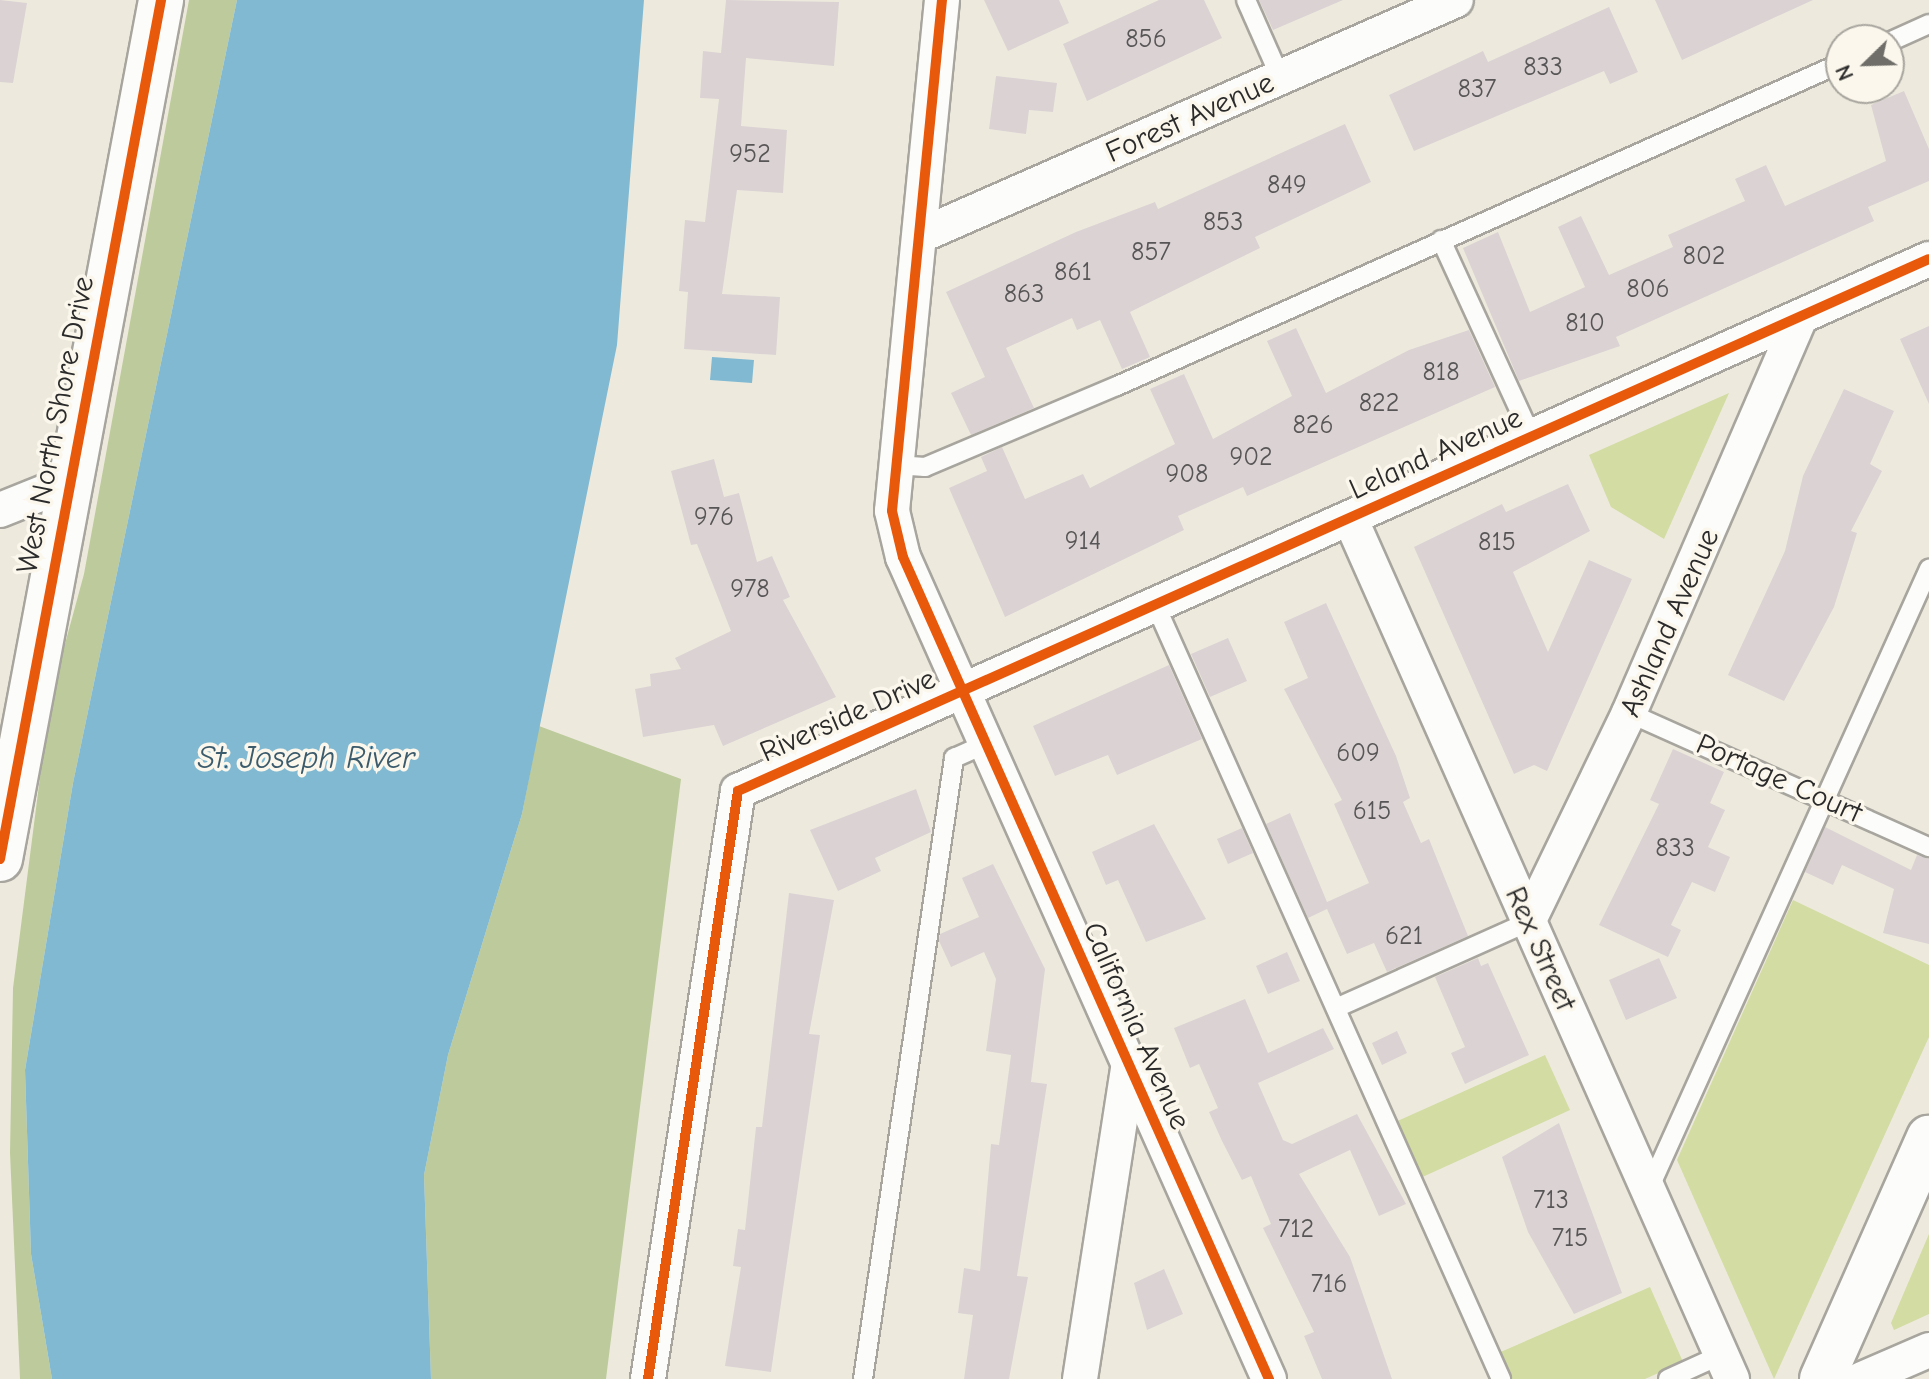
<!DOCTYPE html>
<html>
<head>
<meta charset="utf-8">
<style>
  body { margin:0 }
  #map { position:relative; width:1929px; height:1379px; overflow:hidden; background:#edeadd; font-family:"Comic Neue",sans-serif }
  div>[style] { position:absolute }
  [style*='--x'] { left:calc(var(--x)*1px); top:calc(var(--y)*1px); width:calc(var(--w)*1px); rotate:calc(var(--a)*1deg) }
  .green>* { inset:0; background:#d2dca3 }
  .forest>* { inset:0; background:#bdcb9c }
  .water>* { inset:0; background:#81b9d2 }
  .building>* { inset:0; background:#dbd2d4 }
  .roads { filter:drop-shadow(2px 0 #a7a59e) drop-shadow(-2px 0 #a7a59e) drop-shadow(0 2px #a7a59e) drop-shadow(0 -2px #a7a59e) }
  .lane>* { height:18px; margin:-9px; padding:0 9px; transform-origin:9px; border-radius:9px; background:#fcfcfa }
  .street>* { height:34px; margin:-17px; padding:0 17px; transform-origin:17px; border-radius:17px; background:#fcfcfa }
  .secondary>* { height:44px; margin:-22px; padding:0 22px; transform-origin:22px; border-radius:22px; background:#fcfcfa }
  .cycleway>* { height:10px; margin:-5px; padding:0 5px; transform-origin:5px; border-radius:5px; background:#e8590c }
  span { translate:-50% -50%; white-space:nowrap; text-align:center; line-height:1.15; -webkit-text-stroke:7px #fbf7ec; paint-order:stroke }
  .number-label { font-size:26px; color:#575555 }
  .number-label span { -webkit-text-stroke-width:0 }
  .street-label { font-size:30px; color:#2b2b2b }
  .water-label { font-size:32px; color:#3b5b6c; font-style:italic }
  .north { position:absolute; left:1825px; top:24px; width:80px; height:80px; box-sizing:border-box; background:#fbf7ec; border:2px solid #a8a59f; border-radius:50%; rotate:247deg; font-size:22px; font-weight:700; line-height:32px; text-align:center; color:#2b2b2b }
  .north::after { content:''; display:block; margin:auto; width:28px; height:36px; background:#6f6e69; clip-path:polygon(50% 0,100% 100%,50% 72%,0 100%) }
</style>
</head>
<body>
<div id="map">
  <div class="green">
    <i style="clip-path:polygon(1729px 393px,1664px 539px,1611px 507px,1589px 455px)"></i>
    <i style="clip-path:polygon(1793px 900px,1929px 965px,1929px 1037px,1774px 1379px,1677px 1160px)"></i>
    <i style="clip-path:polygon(1545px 1055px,1570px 1110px,1418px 1179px,1393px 1123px)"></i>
    <i style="clip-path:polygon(1929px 1234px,1929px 1314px,1894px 1330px,1891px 1323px)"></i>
    <i style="clip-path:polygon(1650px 1287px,1683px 1362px,1645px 1379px,1507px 1379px,1496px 1354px)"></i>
  </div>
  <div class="forest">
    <i style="clip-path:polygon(189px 0,237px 0,73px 783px,25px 1070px,31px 1254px,52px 1379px,20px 1379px,10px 1153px,13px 988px,50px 699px,84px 574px)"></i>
    <i style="clip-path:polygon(539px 726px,681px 779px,606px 1379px,431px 1379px,424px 1175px,448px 1055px,522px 814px)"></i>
  </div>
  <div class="water">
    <i style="clip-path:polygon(237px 0,644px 0,617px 345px,522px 814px,448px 1055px,424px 1175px,431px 1379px,52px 1379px,31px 1254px,25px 1070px,73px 783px)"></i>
    <i style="clip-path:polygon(712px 357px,754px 360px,752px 383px,710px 380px)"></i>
  </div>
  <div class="building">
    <i style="clip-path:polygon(0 0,27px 3px,13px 83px,0 82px)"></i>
    <i style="clip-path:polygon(726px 0,839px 2px,834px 66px,746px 58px,741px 126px,787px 130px,783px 193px,737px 190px,722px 294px,780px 297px,776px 355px,684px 349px,688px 292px,679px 291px,685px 220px,705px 222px,719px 99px,700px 98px,703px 51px,721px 53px)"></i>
    <i style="clip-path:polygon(984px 0,1059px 0,1069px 23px,1008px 51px)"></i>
    <i style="clip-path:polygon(1159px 0,1204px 0,1222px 38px,1087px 101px,1063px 44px)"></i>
    <i style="clip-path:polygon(1259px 0,1343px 0,1273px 30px)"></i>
    <i style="clip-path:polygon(1655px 0,1813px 0,1682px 60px)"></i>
    <i style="clip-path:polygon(1609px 7px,1638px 72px,1610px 84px,1604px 71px,1414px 151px,1389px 95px,1483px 51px,1488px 62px)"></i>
    <i style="clip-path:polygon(996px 76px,1057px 83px,1053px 112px,1029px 110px,1026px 134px,989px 129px)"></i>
    <i style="clip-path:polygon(1904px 91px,1929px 149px,1929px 181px,1868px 207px,1874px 221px,1616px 337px,1620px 346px,1519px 381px,1463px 248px,1498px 232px,1530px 312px,1585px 287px,1558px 227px,1581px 216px,1609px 275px,1673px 247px,1668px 235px,1745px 201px,1735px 179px,1766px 165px,1785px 206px,1886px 161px,1871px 105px)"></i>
    <i style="clip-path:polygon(1345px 124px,1371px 182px,1255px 237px,1260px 248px,1130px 312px,1150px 357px,1122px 369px,1100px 320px,1077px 330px,1072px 318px,1006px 348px,1034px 408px,971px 435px,951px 393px,985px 377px,946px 292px,1076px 232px,1155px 202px,1158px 209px)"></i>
    <i style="clip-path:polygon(1929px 326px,1929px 404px,1900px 339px)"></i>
    <i style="clip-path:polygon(1296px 328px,1326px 393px,1409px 350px,1469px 330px,1495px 387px,1247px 496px,1243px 487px,1178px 516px,1184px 530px,1005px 617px,949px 488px,987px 471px,981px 457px,1002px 447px,1025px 499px,1083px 474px,1090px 488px,1175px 444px,1150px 389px,1184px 374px,1213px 439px,1292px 396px,1267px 341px)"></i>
    <i style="clip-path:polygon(1844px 389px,1894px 411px,1870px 464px,1882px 471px,1851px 531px,1857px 533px,1834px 607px,1784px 701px,1728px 675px,1785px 551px,1803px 476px)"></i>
    <i style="clip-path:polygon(714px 459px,724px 497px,739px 493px,757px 562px,772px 556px,790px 597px,783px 600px,836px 697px,723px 746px,714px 725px,643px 737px,635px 689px,651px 686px,650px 674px,681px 669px,675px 658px,731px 631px,697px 544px,691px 545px,671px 471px)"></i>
    <i style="clip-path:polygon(1568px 484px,1590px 531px,1513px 572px,1548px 652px,1589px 560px,1632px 579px,1547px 771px,1534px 765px,1514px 774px,1414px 547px,1502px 504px,1506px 512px)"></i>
    <i style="clip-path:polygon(1326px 603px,1396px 756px,1410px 798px,1403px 802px,1421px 843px,1429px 839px,1468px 936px,1387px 972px,1374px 943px,1347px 954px,1327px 909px,1308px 918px,1266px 824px,1290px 813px,1327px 902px,1369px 883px,1334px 804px,1342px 800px,1284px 689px,1308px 678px,1284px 622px)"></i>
    <i style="clip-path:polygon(1228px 638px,1247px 681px,1210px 697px,1191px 654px)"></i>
    <i style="clip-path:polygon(1169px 665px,1202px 739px,1117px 775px,1108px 755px,1055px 776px,1033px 726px)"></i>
    <i style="clip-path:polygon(1673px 749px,1724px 772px,1710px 803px,1725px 810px,1708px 847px,1730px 857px,1715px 892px,1692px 882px,1671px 925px,1681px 930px,1668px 957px,1599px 925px,1659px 804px,1650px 800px)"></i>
    <i style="clip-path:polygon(916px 789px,931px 832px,875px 858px,881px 871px,838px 891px,810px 830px)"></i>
    <i style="clip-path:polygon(1154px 824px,1206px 919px,1146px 942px,1118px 880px,1106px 885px,1092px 852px)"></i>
    <i style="clip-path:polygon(1825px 827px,1911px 870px,1917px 855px,1929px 859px,1929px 944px,1883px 933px,1894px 889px,1842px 865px,1833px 885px,1805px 872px)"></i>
    <i style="clip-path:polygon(1242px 828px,1253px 853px,1228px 864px,1217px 839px)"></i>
    <i style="clip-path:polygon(993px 864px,1045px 969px,1031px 1082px,1047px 1084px,1017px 1276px,1028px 1277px,1009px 1379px,964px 1379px,973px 1315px,958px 1313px,964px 1268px,980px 1271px,991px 1144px,999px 1145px,1011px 1055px,986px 1051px,996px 979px,984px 952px,951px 967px,939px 941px,940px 934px,979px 917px,962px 878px)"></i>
    <i style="clip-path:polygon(789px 893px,834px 900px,809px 1034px,820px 1035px,771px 1372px,725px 1366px,741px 1267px,733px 1266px,738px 1229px,745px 1230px,756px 1127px,762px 1127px)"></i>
    <i style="clip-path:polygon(1287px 952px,1300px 981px,1268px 994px,1256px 966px)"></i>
    <i style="clip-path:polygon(1478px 958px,1481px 966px,1488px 963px,1529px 1055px,1465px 1084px,1451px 1053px,1465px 1047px,1435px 977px)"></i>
    <i style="clip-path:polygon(1659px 958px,1677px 998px,1626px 1020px,1609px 980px)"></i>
    <i style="clip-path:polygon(1245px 999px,1268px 1053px,1323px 1028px,1334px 1049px,1258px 1083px,1283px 1140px,1292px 1144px,1357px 1114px,1406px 1204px,1379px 1216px,1350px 1150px,1299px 1174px,1350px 1257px,1392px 1379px,1322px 1379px,1304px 1336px,1314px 1332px,1263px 1228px,1271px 1224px,1251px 1176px,1242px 1180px,1222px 1141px,1209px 1112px,1218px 1108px,1199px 1064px,1190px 1068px,1174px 1028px)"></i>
    <i style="clip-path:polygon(1397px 1031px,1407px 1053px,1382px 1065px,1372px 1043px)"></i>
    <i style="clip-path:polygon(1559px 1123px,1622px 1293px,1574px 1314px,1528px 1232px,1502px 1157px)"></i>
    <i style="clip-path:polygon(1164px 1269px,1183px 1314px,1147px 1330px,1134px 1283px)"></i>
  </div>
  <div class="roads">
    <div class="lane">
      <i style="--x:1246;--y:0;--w:86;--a:66.1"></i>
      <i style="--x:1889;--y:42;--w:44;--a:-24.2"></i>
      <i style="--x:1441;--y:240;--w:218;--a:65.3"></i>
      <i style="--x:896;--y:465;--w:29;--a:4"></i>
      <i style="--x:925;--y:467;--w:208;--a:-22.9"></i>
      <i style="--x:1117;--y:386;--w:793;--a:-24.04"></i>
      <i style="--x:1155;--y:604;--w:849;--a:65.94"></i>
      <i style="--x:1629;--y:713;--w:329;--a:24.1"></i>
      <i style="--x:1336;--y:1008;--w:210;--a:-24.1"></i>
      <i style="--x:1648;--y:1191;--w:683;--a:-65.69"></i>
      <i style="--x:863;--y:1379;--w:628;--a:-81.66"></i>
      <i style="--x:954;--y:758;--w:34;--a:-24"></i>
      <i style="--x:1668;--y:1379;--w:58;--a:-24.4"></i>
    </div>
    <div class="street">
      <i style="--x:942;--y:0;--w:513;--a:95.59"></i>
      <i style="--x:892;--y:511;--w:47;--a:76.6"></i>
      <i style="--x:903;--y:557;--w:900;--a:66"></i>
      <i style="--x:924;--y:234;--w:581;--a:-23.74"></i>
      <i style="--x:0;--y:510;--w:75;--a:-21.8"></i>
      <i style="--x:1350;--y:518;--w:942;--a:66.07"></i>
      <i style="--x:1528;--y:922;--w:232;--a:-64.2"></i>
      <i style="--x:1629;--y:713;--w:430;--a:-66.6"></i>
      <i style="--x:648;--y:1379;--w:595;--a:-81.3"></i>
      <i style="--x:738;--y:791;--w:1304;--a:-24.07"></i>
      <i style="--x:1080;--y:1379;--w:314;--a:-81.2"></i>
      <i style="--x:1862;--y:1379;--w:73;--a:-23.4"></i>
    </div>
    <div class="secondary">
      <i style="--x:0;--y:859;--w:874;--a:-79.38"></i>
      <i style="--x:1822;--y:1379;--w:264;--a:-66.1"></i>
    </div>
  </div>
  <div class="cycleway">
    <i style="--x:942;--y:0;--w:513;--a:95.59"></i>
    <i style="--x:892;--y:511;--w:47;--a:76.6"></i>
    <i style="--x:903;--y:557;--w:900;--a:66"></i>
    <i style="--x:0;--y:859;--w:874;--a:-79.38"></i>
    <i style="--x:648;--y:1379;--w:595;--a:-81.3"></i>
    <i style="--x:738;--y:791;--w:1304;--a:-24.07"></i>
  </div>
  <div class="number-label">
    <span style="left:1146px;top:40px">856</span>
    <span style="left:1543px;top:68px">833</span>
    <span style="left:1477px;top:90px">837</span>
    <span style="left:750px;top:155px">952</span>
    <span style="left:1287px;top:186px">849</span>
    <span style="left:1223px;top:223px">853</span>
    <span style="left:1151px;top:253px">857</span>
    <span style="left:1704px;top:257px">802</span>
    <span style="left:1073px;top:273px">861</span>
    <span style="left:1648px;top:290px">806</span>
    <span style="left:1024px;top:295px">863</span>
    <span style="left:1585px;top:324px">810</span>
    <span style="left:1441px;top:373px">818</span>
    <span style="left:1379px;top:404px">822</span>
    <span style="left:1313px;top:426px">826</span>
    <span style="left:1251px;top:458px">902</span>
    <span style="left:1187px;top:475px">908</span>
    <span style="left:714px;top:518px">976</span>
    <span style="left:1083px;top:542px">914</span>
    <span style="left:1497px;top:543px">815</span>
    <span style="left:750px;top:590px">978</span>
    <span style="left:1358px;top:754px">609</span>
    <span style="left:1372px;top:812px">615</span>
    <span style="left:1675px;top:849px">833</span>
    <span style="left:1404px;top:937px">621</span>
    <span style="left:1551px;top:1201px">713</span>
    <span style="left:1296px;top:1230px">712</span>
    <span style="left:1570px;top:1239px">715</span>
    <span style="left:1329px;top:1285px">716</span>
  </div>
  <div class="street-label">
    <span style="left:1190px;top:118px;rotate:-24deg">Forest Avenue</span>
    <span style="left:56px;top:425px;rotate:-79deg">West North Shore Drive</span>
    <span style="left:1436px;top:454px;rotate:-24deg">Leland Avenue</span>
    <span style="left:1670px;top:623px;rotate:-66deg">Ashland Avenue</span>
    <span style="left:848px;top:716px;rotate:-24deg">Riverside Drive</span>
    <span style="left:1779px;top:779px;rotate:24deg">Portage Court</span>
    <span style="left:1540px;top:949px;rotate:66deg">Rex Street</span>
    <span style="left:1136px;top:1026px;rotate:66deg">California Avenue</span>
  </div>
  <div class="water-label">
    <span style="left:306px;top:758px">St. Joseph River</span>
  </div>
  <div class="north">N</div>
</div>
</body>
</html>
